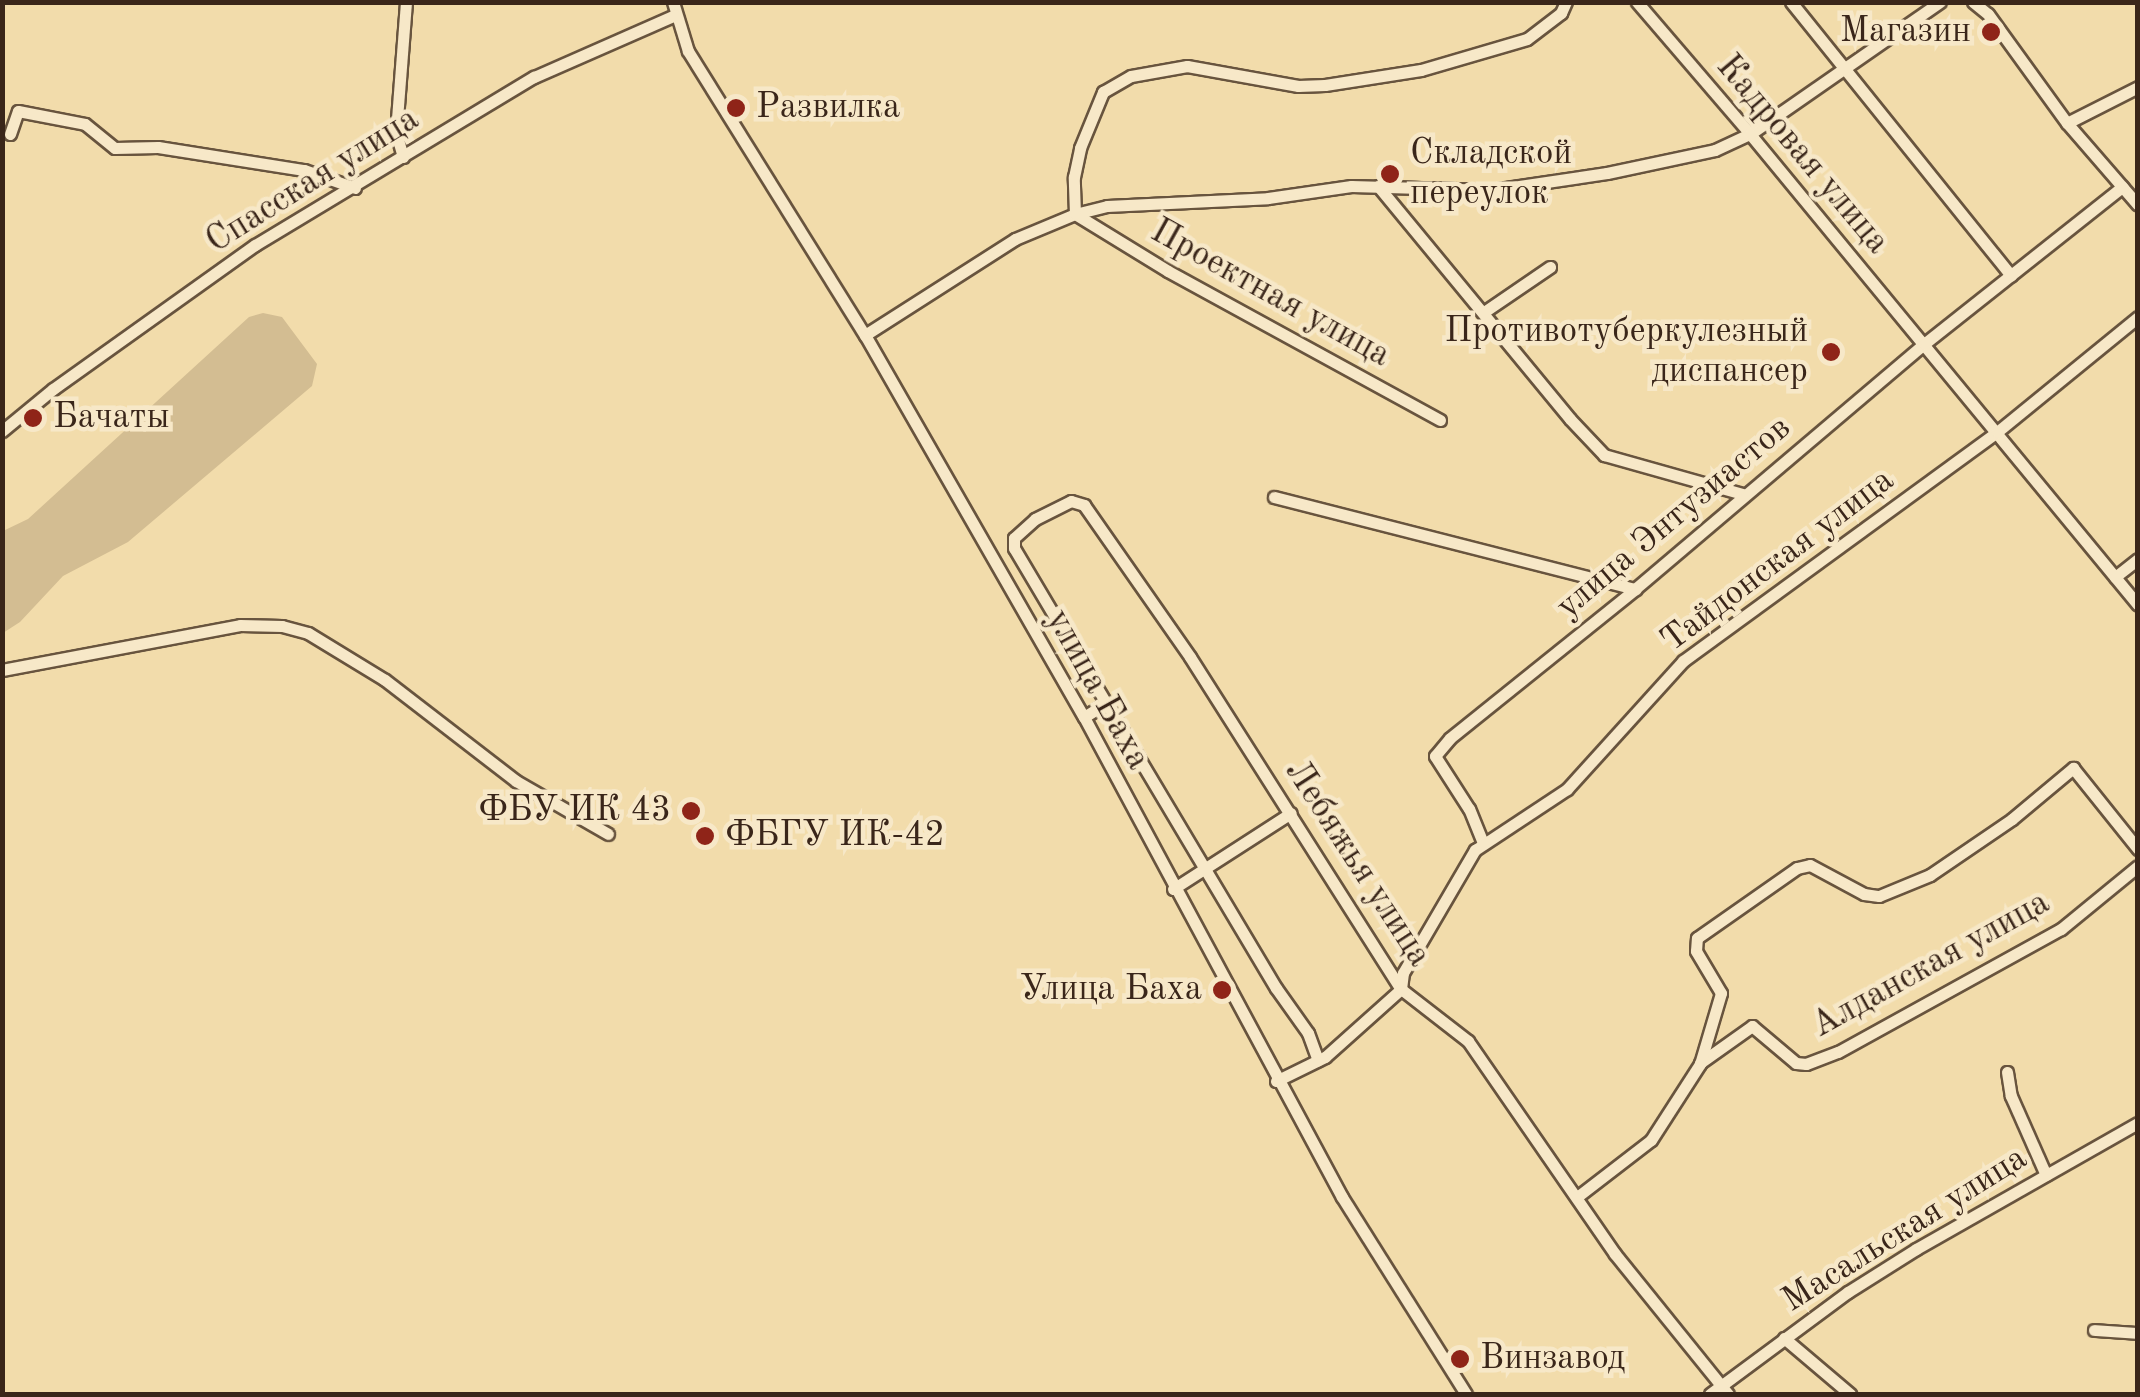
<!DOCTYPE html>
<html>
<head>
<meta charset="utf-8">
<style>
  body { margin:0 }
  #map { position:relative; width:2140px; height:1397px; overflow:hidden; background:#f2dcab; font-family:"Old Standard TT",serif }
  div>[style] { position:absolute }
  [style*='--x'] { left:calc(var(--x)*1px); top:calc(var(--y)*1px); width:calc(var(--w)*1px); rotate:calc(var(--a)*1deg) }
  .green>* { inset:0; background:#d3bd92 }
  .roads { filter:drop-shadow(2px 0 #68543e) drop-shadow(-2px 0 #68543e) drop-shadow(0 2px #68543e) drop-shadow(0 -2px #68543e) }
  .minor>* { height:11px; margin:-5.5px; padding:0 5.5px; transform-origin:5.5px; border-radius:5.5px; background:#f7e8c8 }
  .dots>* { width:28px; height:28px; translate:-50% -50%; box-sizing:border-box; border:5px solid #f7e8c8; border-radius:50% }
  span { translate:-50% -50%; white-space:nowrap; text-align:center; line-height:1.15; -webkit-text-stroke:9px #f7e8c8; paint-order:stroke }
  .poi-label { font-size:35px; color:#3a261a }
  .right { translate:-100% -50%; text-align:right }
  .left { translate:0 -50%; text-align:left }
  .street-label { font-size:35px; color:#3a261a }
  .frame { position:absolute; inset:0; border:5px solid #3a261a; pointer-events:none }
</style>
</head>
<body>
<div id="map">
  <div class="green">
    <i style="clip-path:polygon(263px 313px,282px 317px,317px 364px,312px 386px,128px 542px,63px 576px,20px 622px,3px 633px,3px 531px,28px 519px,249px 317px)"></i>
  </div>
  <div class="roads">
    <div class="minor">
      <i style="--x:673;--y:2;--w:51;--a:73"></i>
      <i style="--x:688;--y:51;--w:335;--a:58.1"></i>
      <i style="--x:865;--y:335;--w:440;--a:60.2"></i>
      <i style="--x:1084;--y:717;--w:545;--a:61.74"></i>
      <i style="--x:1342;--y:1197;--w:233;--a:57.8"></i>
      <i style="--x:1637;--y:2;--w:174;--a:49.4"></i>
      <i style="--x:1750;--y:134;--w:610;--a:50.52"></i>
      <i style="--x:1791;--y:2;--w:351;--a:51.2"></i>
      <i style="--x:1973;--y:2;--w:19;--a:39"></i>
      <i style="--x:1988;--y:14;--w:135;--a:54.1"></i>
      <i style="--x:2067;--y:123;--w:108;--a:49.1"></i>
      <i style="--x:2067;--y:123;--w:80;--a:-26.9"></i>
      <i style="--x:10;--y:134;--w:24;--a:-71"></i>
      <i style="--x:18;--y:111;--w:68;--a:11"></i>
      <i style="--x:85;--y:124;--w:38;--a:39"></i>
      <i style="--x:115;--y:148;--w:43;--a:-1.3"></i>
      <i style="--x:158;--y:147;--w:148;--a:9"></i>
      <i style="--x:304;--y:170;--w:54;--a:19.4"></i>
      <i style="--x:403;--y:157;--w:26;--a:-106"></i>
      <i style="--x:396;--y:132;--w:130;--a:-85.6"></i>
      <i style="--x:1378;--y:186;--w:302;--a:50.5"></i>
      <i style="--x:1570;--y:419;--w:50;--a:46.6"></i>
      <i style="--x:1604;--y:455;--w:144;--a:15.7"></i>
      <i style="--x:1484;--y:312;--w:80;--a:-34.3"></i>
      <i style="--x:865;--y:335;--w:178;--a:-32.6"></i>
      <i style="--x:1015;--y:239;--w:65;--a:-22.6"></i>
      <i style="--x:1075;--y:214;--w:33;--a:-14"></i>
      <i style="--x:1107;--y:206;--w:161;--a:-2.8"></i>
      <i style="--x:1268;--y:198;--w:84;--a:-8.2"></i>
      <i style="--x:1351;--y:186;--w:141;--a:1.6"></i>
      <i style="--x:1492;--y:190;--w:116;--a:-8.4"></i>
      <i style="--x:1607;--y:173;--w:110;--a:-12"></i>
      <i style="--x:1715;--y:150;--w:38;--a:-25"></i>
      <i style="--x:1750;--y:134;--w:231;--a:-34.8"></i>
      <i style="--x:1440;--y:420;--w:310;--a:-151.3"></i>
      <i style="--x:1168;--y:271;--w:109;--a:-148.5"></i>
      <i style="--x:1075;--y:214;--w:37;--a:-92"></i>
      <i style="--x:1074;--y:177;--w:30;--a:-78"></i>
      <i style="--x:1080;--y:148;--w:61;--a:-67.7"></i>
      <i style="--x:1103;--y:92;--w:32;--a:-30"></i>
      <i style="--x:1131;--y:76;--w:57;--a:-10.1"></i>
      <i style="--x:1187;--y:66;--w:113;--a:10.2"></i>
      <i style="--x:1298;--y:86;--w:27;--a:-2"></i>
      <i style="--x:1325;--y:85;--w:97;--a:-8.9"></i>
      <i style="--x:1421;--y:70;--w:110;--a:-16.3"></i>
      <i style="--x:1527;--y:39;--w:43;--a:-37.4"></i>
      <i style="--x:1561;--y:13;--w:12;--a:-66"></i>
      <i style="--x:2;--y:431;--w:66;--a:-39.5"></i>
      <i style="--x:53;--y:389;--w:248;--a:-35.5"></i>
      <i style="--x:255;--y:245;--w:326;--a:-31.1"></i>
      <i style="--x:534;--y:77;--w:154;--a:-23.7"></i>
      <i style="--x:1274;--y:497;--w:373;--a:14.3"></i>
      <i style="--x:2115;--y:577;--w:29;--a:-38"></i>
      <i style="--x:2;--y:670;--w:242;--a:-10.7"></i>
      <i style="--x:240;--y:625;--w:42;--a:1.4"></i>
      <i style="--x:282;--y:626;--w:27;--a:15"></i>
      <i style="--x:308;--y:633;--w:90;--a:31.4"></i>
      <i style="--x:385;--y:680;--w:165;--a:37.6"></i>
      <i style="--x:516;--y:781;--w:106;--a:29.9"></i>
      <i style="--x:1106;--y:703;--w:332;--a:59.2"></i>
      <i style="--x:1276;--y:988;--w:55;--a:54.6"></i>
      <i style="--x:1308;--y:1033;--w:29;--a:70"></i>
      <i style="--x:1084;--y:717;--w:26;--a:-32"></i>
      <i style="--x:1106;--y:703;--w:180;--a:-120.7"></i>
      <i style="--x:1014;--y:548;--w:10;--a:-90"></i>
      <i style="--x:1014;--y:538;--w:28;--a:-42"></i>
      <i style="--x:1035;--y:519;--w:40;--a:-26.6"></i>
      <i style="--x:1071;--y:501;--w:14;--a:17"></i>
      <i style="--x:1084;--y:505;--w:185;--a:55.1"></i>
      <i style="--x:1190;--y:657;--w:393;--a:57.6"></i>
      <i style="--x:1401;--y:989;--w:85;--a:37.8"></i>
      <i style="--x:1468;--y:1041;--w:259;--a:55.4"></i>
      <i style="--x:1615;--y:1254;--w:180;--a:51.1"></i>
      <i style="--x:1483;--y:843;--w:37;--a:-112"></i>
      <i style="--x:1469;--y:809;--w:63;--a:-122.7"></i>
      <i style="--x:1435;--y:756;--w:23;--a:-50"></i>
      <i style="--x:1450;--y:738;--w:238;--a:-38.8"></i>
      <i style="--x:1635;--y:589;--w:379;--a:-40.3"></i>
      <i style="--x:1924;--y:344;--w:253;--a:-38.4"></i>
      <i style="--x:1173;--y:889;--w:140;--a:-32.8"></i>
      <i style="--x:1700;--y:1063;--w:64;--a:-35.4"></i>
      <i style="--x:1752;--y:1026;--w:57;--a:40.1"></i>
      <i style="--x:1796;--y:1063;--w:10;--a:6"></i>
      <i style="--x:1806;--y:1064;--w:34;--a:-21"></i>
      <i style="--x:1838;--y:1052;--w:255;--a:-28.9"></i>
      <i style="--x:2061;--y:929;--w:99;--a:-39.3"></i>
      <i style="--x:2007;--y:1072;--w:24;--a:81"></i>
      <i style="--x:2011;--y:1096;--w:86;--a:66.1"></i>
      <i style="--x:1276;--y:1081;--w:55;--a:-26.1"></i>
      <i style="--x:1325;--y:1057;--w:102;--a:-41.8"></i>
      <i style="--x:1401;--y:989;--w:16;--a:-83"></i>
      <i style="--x:1403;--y:973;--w:143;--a:-59.7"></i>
      <i style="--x:1475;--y:850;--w:110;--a:-33.5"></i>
      <i style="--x:1567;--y:789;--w:173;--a:-47.8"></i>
      <i style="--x:1683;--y:661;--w:389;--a:-36.1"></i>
      <i style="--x:1997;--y:432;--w:182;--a:-39.2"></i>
      <i style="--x:1577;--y:1197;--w:93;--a:-37.6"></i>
      <i style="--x:1651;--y:1140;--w:90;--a:-57.2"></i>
      <i style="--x:1700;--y:1064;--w:74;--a:-73.5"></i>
      <i style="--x:1721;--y:993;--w:49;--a:-120.8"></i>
      <i style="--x:1696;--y:951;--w:13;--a:-86"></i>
      <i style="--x:1697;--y:938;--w:122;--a:-35"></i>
      <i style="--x:1797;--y:868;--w:13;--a:-13"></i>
      <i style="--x:1810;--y:865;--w:61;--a:28.2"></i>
      <i style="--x:1864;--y:894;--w:15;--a:8"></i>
      <i style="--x:1879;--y:896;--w:55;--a:-22.4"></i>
      <i style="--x:1930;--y:875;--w:99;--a:-34.3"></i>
      <i style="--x:2012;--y:819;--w:80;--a:-39.9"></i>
      <i style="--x:2073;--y:768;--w:104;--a:51.3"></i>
      <i style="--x:2094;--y:1330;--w:44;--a:3.9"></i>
      <i style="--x:1784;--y:1338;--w:87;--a:40.3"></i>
      <i style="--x:1710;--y:1394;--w:172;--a:-36.5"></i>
      <i style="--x:1848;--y:1292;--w:80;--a:-32.3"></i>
      <i style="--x:1916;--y:1249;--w:255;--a:-29.6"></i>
    </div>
  </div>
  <div class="dots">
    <i style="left:1991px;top:32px;background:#8f2418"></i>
    <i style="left:736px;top:108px;background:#8f2418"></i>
    <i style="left:1390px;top:174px;background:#8f2418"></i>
    <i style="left:1831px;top:352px;background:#8f2418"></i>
    <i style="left:33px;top:418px;background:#8f2418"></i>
    <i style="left:691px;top:811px;background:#8f2418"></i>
    <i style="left:705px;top:836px;background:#8f2418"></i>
    <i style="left:1222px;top:990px;background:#8f2418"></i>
    <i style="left:1460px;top:1359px;background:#8f2418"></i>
  </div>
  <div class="poi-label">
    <span class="right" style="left:1971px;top:32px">Магазин</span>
    <span class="left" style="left:756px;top:108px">Развилка</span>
    <span class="left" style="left:1410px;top:174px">Складской<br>переулок</span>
    <span class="right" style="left:1808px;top:352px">Противотуберкулезный<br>диспансер</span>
    <span class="left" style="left:53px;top:418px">Бачаты</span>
    <span class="right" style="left:671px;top:811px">ФБУ ИК 43</span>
    <span class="left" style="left:725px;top:836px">ФБГУ ИК-42</span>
    <span class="right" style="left:1202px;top:990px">Улица Баха</span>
    <span class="left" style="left:1480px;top:1359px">Винзавод</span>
  </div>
  <div class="street-label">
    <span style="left:1802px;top:155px;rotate:50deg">Кадровая улица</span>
    <span style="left:313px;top:181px;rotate:-32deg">Спасская улица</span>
    <span style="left:1270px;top:294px;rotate:29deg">Проектная улица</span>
    <span style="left:1674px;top:518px;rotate:-40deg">улица Энтузиастов</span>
    <span style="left:1778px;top:561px;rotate:-37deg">Тайдонская улица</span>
    <span style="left:1097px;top:690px;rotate:61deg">улица Баха</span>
    <span style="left:1357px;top:864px;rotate:57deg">Лебяжья улица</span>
    <span style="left:1931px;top:965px;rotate:-29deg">Алданская улица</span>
    <span style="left:1905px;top:1230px;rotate:-32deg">Масальская улица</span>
  </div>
  <div class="frame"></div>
</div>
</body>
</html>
